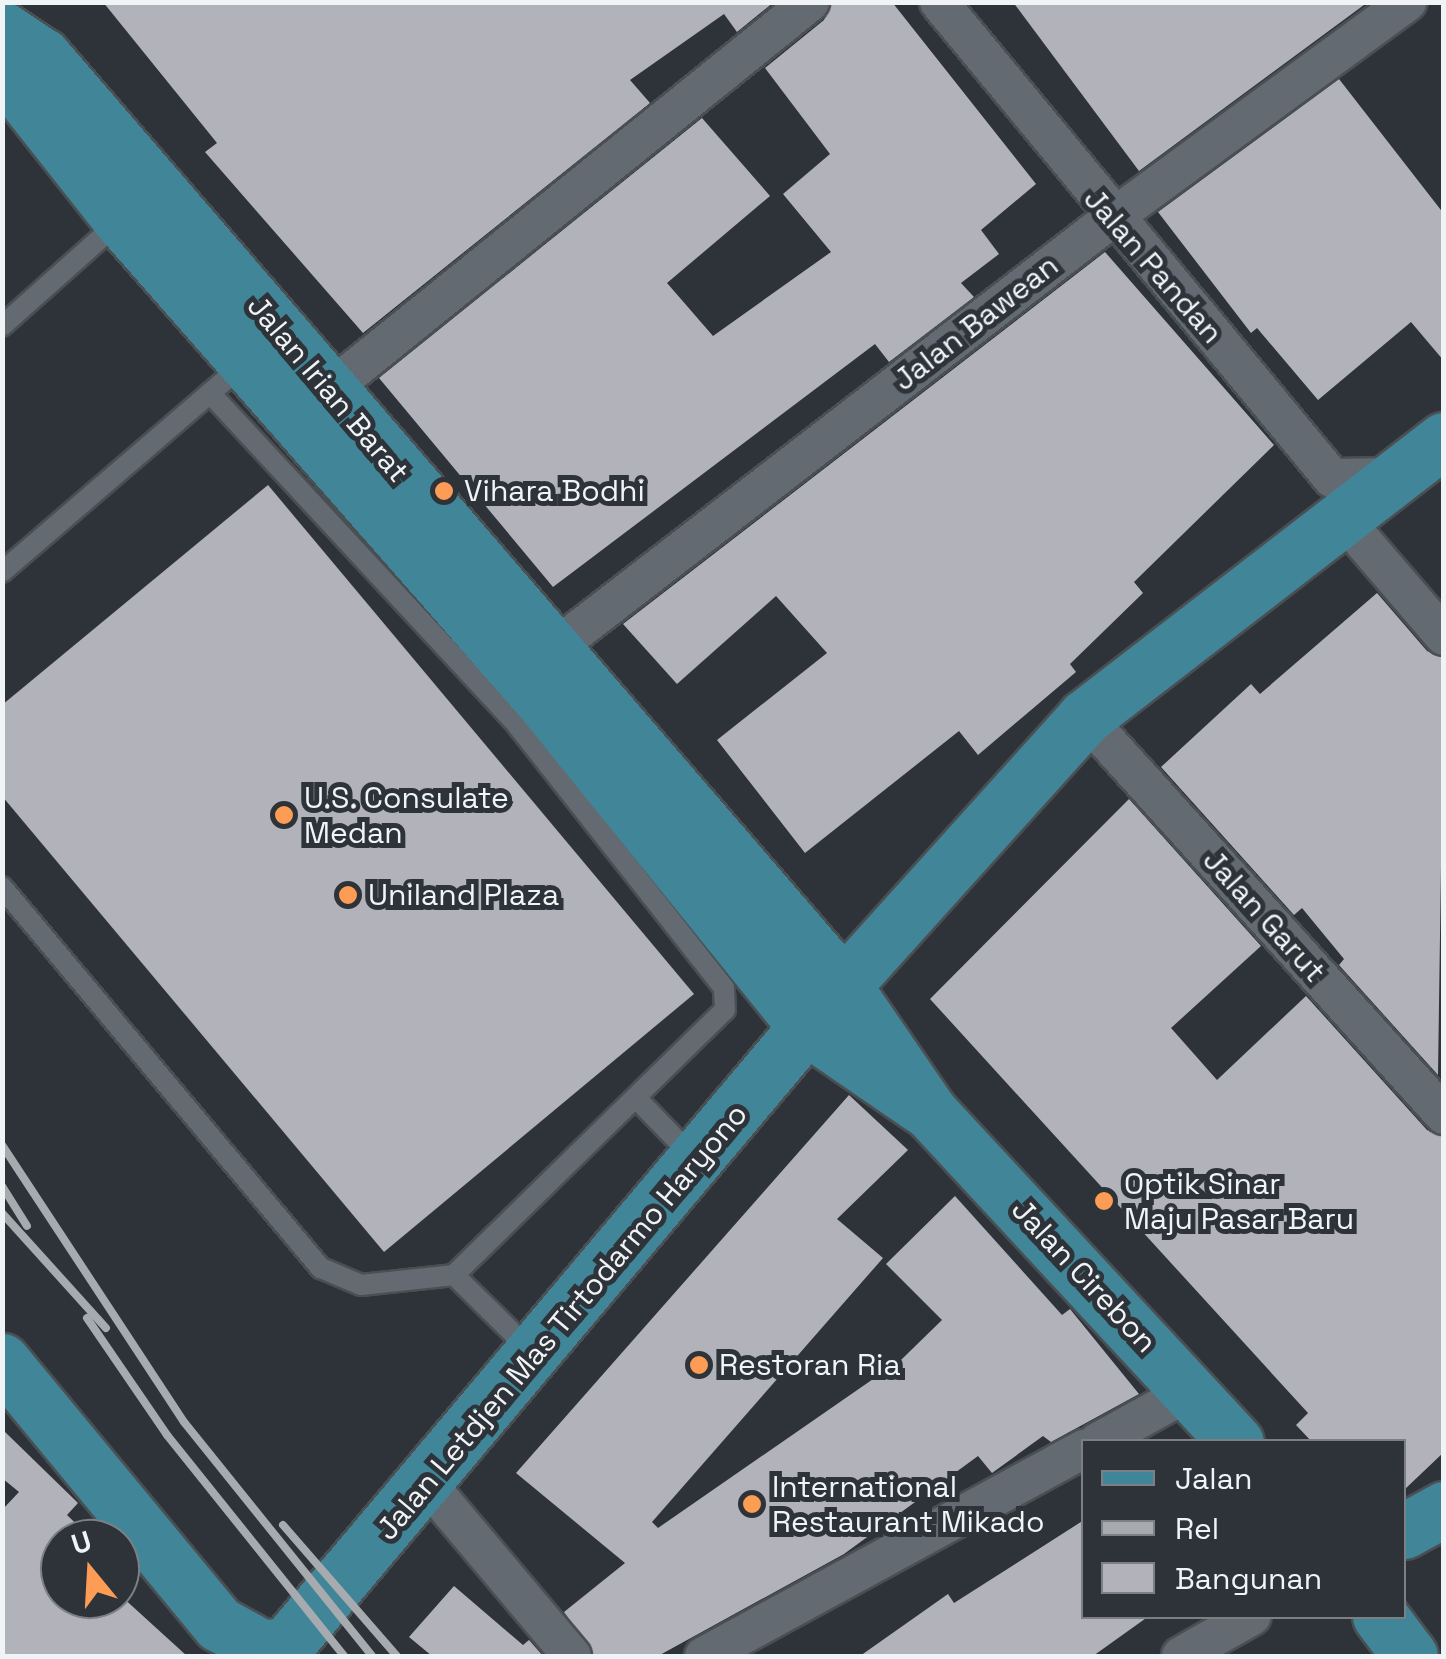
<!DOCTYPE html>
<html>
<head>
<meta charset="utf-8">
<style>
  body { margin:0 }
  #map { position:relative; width:1446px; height:1659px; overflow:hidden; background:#2e3339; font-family:"Space Grotesk",sans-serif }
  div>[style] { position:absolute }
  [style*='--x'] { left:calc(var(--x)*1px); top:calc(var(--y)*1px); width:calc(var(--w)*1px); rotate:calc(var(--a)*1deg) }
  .building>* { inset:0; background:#b2b2bb }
  .roads { filter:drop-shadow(2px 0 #4a4f54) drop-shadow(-2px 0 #4a4f54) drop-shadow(0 2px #4a4f54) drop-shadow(0 -2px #4a4f54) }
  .lane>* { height:20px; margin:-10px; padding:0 10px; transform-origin:10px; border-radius:10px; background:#646a71 }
  .street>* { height:38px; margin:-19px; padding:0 19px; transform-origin:19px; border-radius:19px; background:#646a71 }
  .primary>* { height:55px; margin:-27.5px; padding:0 27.5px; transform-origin:27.5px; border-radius:27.5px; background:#408698 }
  .rail>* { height:8px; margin:-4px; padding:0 4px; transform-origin:4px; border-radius:4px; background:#a7abaf }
  .dots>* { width:28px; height:28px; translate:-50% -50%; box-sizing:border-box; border:5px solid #2e3339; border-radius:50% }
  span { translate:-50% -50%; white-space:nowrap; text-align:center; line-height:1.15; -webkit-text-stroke:10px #2e3339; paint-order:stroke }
  .street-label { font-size:30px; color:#f0f4f7 }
  .poi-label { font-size:30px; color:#f0f4f7 }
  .left { translate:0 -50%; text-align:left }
  .frame { position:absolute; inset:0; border:5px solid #f0f4f7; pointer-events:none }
  .legend { position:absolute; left:1081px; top:1439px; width:325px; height:180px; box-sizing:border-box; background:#2e3339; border:2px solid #7c8085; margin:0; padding:12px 18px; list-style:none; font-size:30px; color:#f0f4f7 }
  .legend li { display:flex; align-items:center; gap:20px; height:50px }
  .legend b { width:50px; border:2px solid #7c8085 }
  .north { position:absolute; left:40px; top:1519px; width:100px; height:100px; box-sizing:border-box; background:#2e3339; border:2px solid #7c8085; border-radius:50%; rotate:342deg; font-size:28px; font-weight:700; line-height:40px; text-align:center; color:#f0f4f7 }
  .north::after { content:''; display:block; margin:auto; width:35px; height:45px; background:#fd9d55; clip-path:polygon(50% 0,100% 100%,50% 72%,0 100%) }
</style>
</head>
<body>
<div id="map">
  <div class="building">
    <i style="clip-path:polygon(103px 2px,774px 2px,737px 32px,724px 14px,630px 80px,650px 103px,363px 333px,205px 152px,217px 143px)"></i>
    <i style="clip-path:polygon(832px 2px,892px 2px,1036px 184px,981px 230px,999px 254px,961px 283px,974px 297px,889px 362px,875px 344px,553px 587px,379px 378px,702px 118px,770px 196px,667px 283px,713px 336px,831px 252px,783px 194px,830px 154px,765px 68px,824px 20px)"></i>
    <i style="clip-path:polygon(1013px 2px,1368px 2px,1139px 171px)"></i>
    <i style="clip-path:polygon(1339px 79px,1444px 214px,1444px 361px,1411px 322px,1318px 400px,1257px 328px,1251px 333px,1158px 212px)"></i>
    <i style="clip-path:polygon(1105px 252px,1274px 445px,1134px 582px,1143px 593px,1070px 664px,1076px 672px,978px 755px,959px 731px,805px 853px,717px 740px,827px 653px,776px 596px,677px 684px,623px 624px)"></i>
    <i style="clip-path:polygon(268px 485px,694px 994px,384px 1252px,2px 796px,2px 705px)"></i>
    <i style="clip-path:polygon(1377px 593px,1427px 651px,1444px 658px,1438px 1075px,1339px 965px,1344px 959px,1302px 908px,1294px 915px,1161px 767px,1251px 684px,1260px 694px)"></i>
    <i style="clip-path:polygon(1129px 799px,1261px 946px,1171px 1028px,1217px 1080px,1306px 996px,1427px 1130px,1444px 1137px,1444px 1452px,1404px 1490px,1404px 1442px,1312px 1442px,1296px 1425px,1308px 1413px,930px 999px)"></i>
    <i style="clip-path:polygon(849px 1095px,908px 1150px,837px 1219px,883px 1258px,652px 1522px,658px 1528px,902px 1359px,942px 1320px,886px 1264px,955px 1196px,1062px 1315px,1070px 1309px,1139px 1394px,1051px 1442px,1043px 1436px,992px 1473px,978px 1456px,844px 1554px,658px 1656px,594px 1656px,564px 1612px,625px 1563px,516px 1473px)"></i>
    <i style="clip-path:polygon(2px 1429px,78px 1503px,67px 1515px,92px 1539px,60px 1539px,60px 1599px,120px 1595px,187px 1656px,2px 1656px,2px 1510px,19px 1492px,2px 1478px)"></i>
    <i style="clip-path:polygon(1084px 1520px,1084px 1616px,1149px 1616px,1093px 1656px,860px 1656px,948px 1594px,954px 1603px)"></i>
    <i style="clip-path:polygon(454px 1586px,523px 1645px,529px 1640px,543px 1656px,432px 1656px,409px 1637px)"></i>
  </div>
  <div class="roads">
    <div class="lane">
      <i style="--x:2;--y:326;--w:158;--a:-41.7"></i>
      <i style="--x:210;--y:393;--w:454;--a:47.2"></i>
      <i style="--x:2;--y:572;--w:318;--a:-40.7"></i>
      <i style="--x:2;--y:887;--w:497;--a:50.1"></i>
      <i style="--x:321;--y:1268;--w:43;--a:23"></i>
      <i style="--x:361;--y:1285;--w:94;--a:-6.1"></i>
      <i style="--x:454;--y:1275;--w:379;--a:-44.4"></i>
      <i style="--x:725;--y:1010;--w:22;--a:-93"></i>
      <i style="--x:724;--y:988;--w:333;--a:-128.2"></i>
      <i style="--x:518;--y:726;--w:33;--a:-45"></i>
      <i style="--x:639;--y:1101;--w:78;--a:46"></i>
      <i style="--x:454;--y:1275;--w:108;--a:44.6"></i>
    </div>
    <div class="street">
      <i style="--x:939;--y:2;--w:617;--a:50.46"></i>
      <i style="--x:1332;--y:478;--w:62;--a:-0.9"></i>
      <i style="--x:329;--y:390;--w:618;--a:-38.89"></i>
      <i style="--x:1341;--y:516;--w:158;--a:49.4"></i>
      <i style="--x:551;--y:651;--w:707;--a:-37.65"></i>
      <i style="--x:1111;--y:219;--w:367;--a:-36.2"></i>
      <i style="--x:1085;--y:717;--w:536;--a:47.95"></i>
      <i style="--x:1098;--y:1442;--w:107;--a:-29"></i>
      <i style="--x:426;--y:1482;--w:227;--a:50"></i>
      <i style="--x:704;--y:1656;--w:433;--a:-28.6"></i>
      <i style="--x:1181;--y:1656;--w:81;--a:-29.4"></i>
    </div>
    <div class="primary">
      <i style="--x:2;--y:29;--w:49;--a:33.4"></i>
      <i style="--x:43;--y:56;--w:1226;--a:49.27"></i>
      <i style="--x:843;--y:985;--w:154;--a:55.6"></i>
      <i style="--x:930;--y:1112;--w:450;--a:47.2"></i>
      <i style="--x:2;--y:56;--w:33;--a:67"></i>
      <i style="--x:15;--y:86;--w:171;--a:51.7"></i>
      <i style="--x:121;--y:220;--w:640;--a:48.74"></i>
      <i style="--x:543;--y:701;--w:419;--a:51.1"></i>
      <i style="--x:806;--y:1027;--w:140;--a:34.5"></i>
      <i style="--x:2;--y:1361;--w:341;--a:50.5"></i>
      <i style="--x:219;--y:1624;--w:50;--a:28.6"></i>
      <i style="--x:263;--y:1648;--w:25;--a:-9"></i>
      <i style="--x:1404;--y:1531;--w:46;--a:-28.8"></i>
      <i style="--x:1380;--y:1616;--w:50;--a:53.1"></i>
      <i style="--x:277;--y:1656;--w:822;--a:-49.94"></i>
      <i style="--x:806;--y:1027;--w:417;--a:-48"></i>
      <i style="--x:1085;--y:717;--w:453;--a:-37.7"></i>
    </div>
  </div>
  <div class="rail">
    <i style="--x:2;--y:1145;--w:331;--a:56.7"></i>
    <i style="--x:184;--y:1422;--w:300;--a:51.2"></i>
    <i style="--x:2;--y:1186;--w:47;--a:58"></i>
    <i style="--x:2;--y:1213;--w:155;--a:47.9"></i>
    <i style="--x:87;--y:1318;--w:142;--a:55.6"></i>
    <i style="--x:167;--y:1435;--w:283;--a:51.3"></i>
    <i style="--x:283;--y:1525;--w:174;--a:49"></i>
  </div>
  <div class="dots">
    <i style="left:444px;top:491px;background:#fd9d55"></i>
    <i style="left:284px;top:815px;background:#fd9d55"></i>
    <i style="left:348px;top:895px;background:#fd9d55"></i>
    <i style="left:1104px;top:1201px;background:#fd9d55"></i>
    <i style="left:699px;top:1365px;background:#fd9d55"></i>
    <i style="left:752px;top:1504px;background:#fd9d55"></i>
  </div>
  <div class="street-label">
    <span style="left:1153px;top:266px;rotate:49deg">Jalan Pandan</span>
    <span style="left:976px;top:323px;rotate:-38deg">Jalan Bawean</span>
    <span style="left:328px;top:389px;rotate:50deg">Jalan Irian Barat</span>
    <span style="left:1264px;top:916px;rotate:48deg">Jalan Garut</span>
    <span style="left:1084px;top:1276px;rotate:47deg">Jalan Cirebon</span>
    <span style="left:562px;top:1322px;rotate:-50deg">Jalan Letdjen Mas Tirtodarmo Haryono</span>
  </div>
  <div class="poi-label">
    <span class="left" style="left:464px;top:491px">Vihara Bodhi</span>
    <span class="left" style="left:304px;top:815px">U.S. Consulate<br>Medan</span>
    <span class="left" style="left:368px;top:895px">Uniland Plaza</span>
    <span class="left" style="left:1124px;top:1201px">Optik Sinar<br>Maju Pasar Baru</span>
    <span class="left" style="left:719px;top:1365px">Restoran Ria</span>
    <span class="left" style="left:772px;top:1504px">International<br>Restaurant Mikado</span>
  </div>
  <div class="frame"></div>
  <ul class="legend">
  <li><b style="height:12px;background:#408698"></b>Jalan</li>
  <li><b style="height:12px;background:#a7abaf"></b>Rel</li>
  <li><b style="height:28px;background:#b2b2bb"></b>Bangunan</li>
  </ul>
  <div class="north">U</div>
</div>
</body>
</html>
